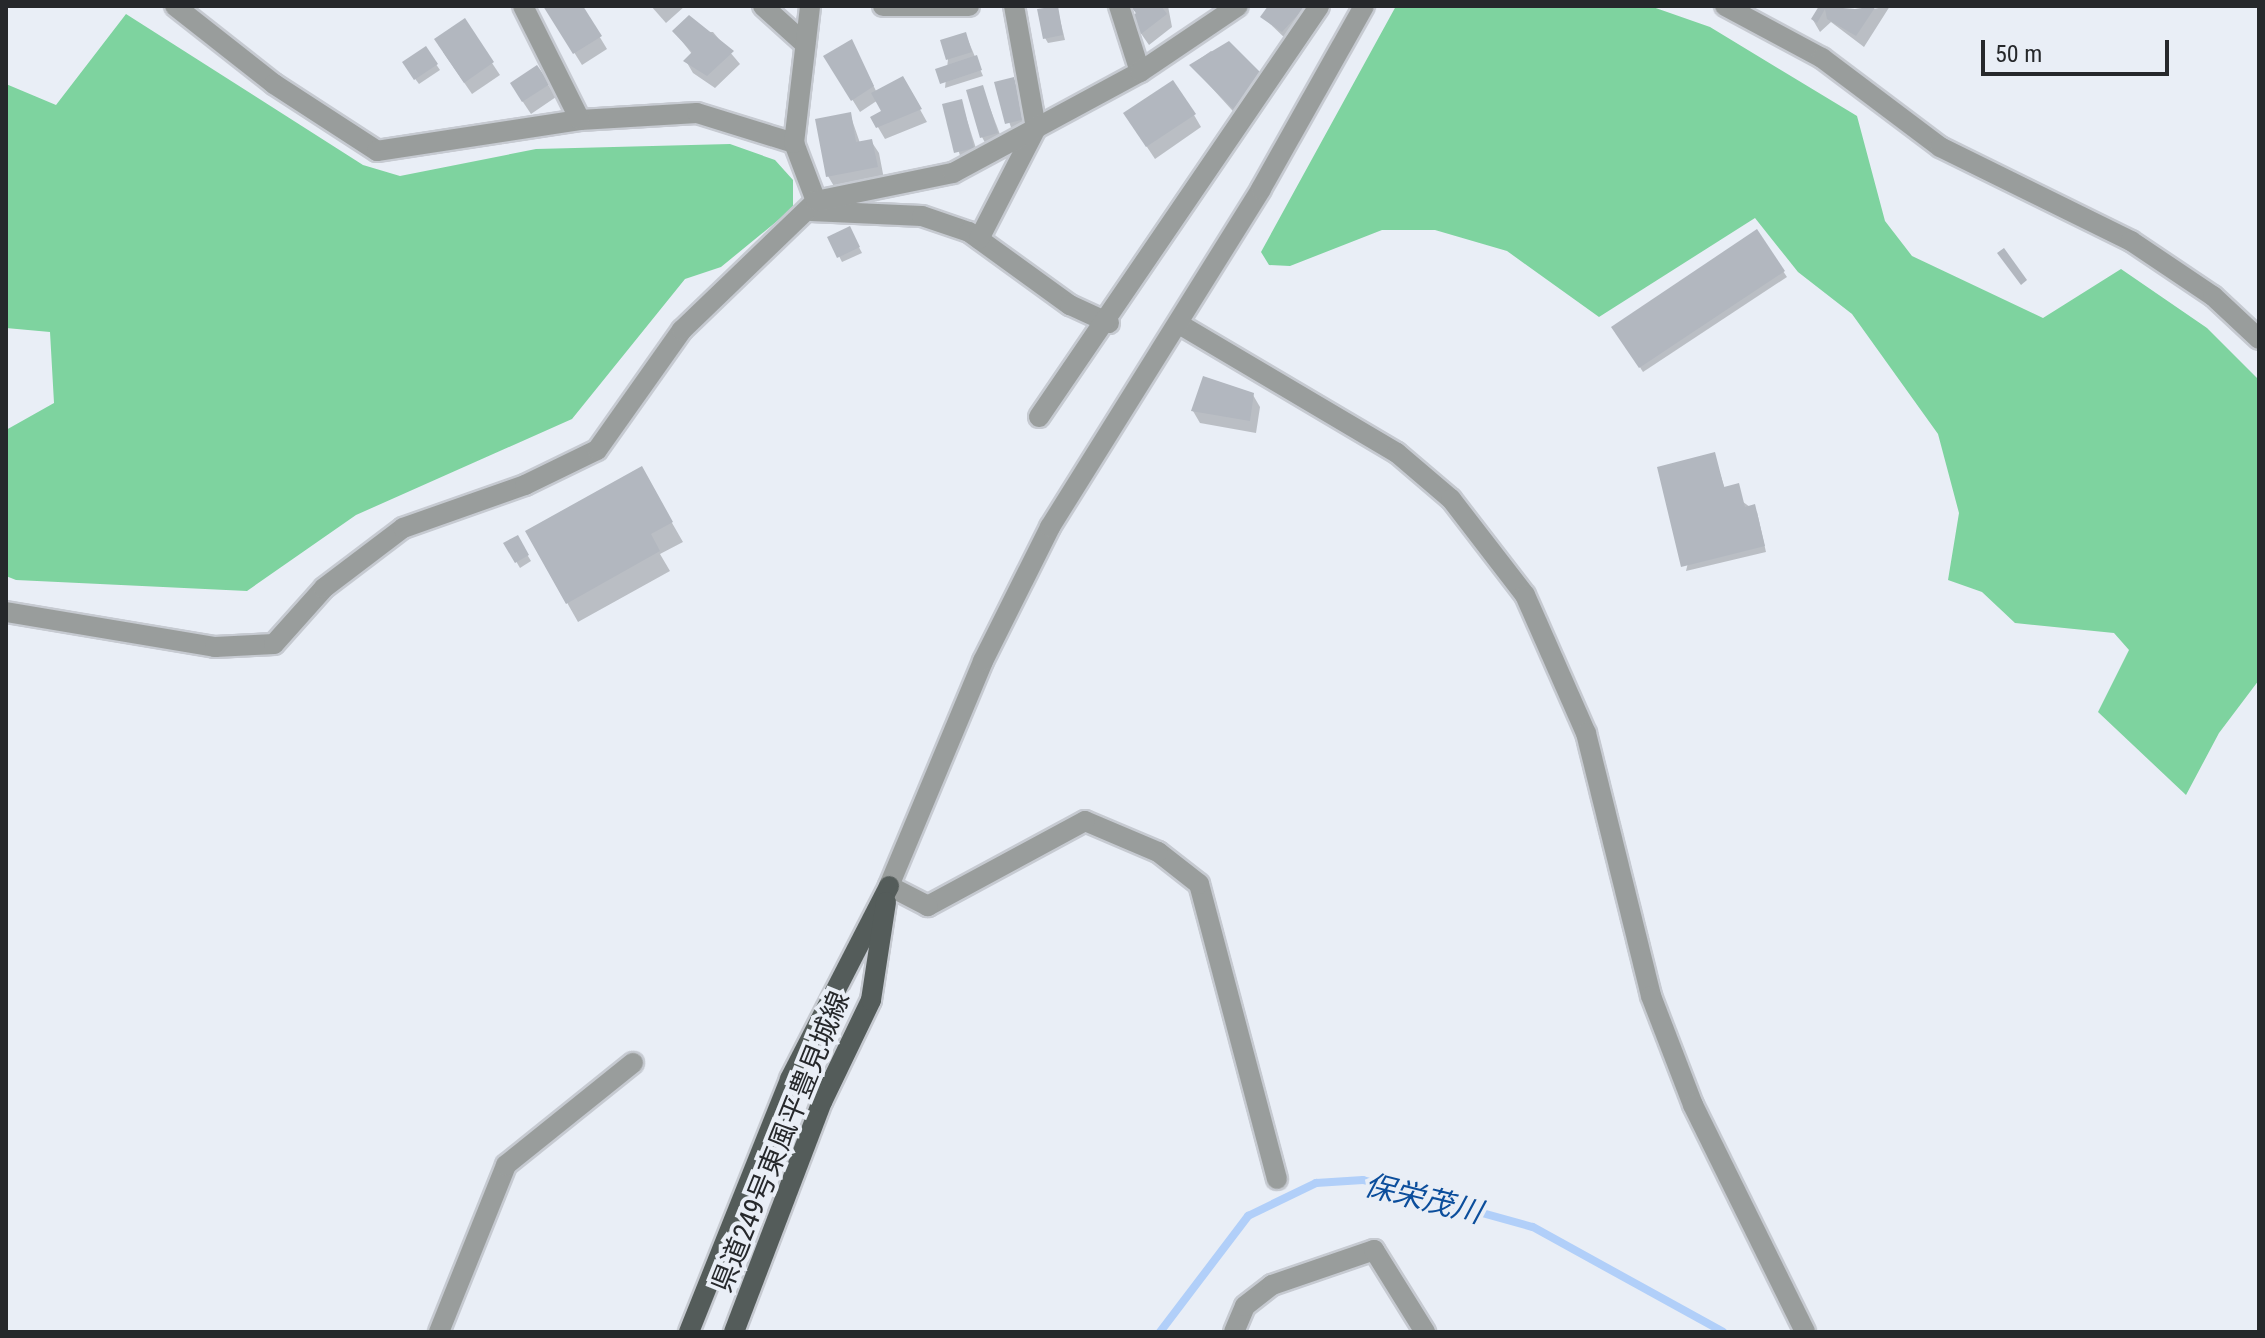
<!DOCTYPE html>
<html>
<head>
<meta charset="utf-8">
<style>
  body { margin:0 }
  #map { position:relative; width:2265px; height:1338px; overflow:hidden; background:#e9eef6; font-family:"Roboto Condensed","Noto Sans JP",sans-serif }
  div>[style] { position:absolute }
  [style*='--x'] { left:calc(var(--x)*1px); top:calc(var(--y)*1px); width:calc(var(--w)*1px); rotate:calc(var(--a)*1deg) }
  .forest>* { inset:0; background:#7ed39f }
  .shadow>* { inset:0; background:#0003 }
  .stream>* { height:8px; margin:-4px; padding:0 4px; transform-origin:4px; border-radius:4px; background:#b1cff9 }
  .building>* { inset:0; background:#b2b7bf }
  .roads { filter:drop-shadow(2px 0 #c6cad1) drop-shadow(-2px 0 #c6cad1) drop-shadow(0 2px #c6cad1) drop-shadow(0 -2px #c6cad1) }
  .minor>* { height:20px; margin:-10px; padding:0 10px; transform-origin:10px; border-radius:10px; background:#999d9c }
  .major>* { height:20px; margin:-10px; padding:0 10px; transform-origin:10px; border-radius:10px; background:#545c5a }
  span { translate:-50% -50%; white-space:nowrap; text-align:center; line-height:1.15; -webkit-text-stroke:8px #e9eef6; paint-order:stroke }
  .street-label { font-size:28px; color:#26282b }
  .water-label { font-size:30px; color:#0c4e9c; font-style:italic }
  .frame { position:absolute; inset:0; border:8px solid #26282b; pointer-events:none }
  .scale { position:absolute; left:1981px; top:40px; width:188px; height:36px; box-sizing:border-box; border:4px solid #26282b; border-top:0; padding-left:10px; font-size:24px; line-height:28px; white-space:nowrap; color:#26282b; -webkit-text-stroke:6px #e9eef6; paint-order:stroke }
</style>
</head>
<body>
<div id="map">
  <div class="forest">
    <i style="clip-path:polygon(1396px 6px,1650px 6px,1710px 27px,1857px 116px,1885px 221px,1912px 256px,2043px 318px,2121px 269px,2207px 328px,2259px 380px,2259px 680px,2219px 733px,2186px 795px,2098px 712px,2129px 650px,2114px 633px,2015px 623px,1982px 592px,1948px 580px,1959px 513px,1938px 434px,1852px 314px,1798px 272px,1755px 218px,1599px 317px,1507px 251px,1435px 230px,1382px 230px,1290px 266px,1269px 265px,1261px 252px)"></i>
    <i style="clip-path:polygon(126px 14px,363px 165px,400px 176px,536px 149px,730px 144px,775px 160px,793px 180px,793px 208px,721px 267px,685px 279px,572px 419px,356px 515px,247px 591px,16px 580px,6px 576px,6px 430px,54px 403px,50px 332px,6px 328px,6px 84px,56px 105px)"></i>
  </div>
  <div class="shadow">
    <i style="clip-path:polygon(545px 6px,581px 6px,607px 49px,582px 65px)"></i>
    <i style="clip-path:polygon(651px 6px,685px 6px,666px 23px)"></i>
    <i style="clip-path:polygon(1132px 6px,1168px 6px,1172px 27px,1149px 45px,1131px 19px,1137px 15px)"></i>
    <i style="clip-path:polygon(1274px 6px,1320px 6px,1290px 43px,1263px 17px)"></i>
    <i style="clip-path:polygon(1821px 6px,1856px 12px,1890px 6px,1864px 47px,1831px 22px,1820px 32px,1813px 20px)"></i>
    <i style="clip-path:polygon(1057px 7px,1065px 40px,1048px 43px,1045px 38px)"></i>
    <i style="clip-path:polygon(464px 21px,500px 75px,472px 94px,443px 52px)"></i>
    <i style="clip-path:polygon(674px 31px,713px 32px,740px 64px,715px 88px,693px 73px,686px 61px,692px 54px)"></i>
    <i style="clip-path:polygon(968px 40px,983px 76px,945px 88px,948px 59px)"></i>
    <i style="clip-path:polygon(425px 48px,440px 70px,419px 84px,407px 68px)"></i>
    <i style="clip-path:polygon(1211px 51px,1263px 77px,1241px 120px,1191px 65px)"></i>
    <i style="clip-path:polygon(858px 54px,877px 93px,903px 79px,927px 122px,885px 139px,872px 117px,884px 111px,878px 100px,860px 112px,826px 57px)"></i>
    <i style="clip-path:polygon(537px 67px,556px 97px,531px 114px,519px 96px)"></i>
    <i style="clip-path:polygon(1013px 80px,1030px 132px,1014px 136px,996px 84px)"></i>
    <i style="clip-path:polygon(982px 87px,1004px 145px,989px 150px,982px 137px)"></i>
    <i style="clip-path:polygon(961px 101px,980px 161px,963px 165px,944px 105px)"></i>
    <i style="clip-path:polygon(850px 114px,860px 143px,871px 141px,879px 153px,884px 179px,835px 188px,828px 176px)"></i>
    <i style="clip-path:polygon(1194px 115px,1201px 127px,1155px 159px,1133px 126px)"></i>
    <i style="clip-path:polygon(849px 228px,862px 253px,842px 262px,830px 238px)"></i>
    <i style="clip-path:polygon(1757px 232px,1787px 277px,1643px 372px,1614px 327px)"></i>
    <i style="clip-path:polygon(1204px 378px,1253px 395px,1260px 407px,1256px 433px,1200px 423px,1193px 411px)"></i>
    <i style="clip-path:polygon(1714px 455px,1725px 489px,1757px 512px,1766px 552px,1686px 571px)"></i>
    <i style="clip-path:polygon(641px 469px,683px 542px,660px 554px,670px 571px,578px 622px,527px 532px)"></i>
    <i style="clip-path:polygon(517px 538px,531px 561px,520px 568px,506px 544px)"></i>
  </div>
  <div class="stream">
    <i style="--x:1160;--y:1332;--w:146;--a:-52.8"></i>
    <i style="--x:1248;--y:1216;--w:76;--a:-25.9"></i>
    <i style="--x:1316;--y:1183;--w:47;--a:-3.7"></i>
    <i style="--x:1363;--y:1180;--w:176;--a:15.5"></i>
    <i style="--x:1533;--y:1227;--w:217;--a:28.9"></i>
  </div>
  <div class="building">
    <i style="clip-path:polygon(543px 6px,583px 6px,602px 36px,573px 54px)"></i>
    <i style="clip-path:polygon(1058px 6px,1063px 35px,1043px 39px,1037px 9px)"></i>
    <i style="clip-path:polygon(1130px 6px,1161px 6px,1167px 14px,1141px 34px,1129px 19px,1136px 13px)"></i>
    <i style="clip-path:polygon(1268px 6px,1306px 6px,1282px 32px,1260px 17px)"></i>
    <i style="clip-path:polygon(1819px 6px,1855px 9px,1876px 6px,1856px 36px,1827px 19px,1825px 9px,1817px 23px,1811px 19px)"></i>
    <i style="clip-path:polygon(689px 15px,734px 51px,707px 76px,683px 61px,692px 52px,672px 31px)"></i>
    <i style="clip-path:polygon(465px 18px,494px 62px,464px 83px,434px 39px)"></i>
    <i style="clip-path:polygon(966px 32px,972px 52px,946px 60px,940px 40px)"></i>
    <i style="clip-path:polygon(852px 39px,874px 86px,851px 101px,823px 56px)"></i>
    <i style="clip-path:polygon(1229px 41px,1264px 76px,1233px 109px,1189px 65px)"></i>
    <i style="clip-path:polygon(426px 46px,438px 64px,414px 80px,402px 62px)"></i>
    <i style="clip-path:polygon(977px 55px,982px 70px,940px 84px,935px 69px)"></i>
    <i style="clip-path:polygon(537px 65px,550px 84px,522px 102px,510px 83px)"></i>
    <i style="clip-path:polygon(903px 76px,922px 109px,876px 128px,870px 117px,881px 111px,871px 93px)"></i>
    <i style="clip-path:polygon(1014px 77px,1025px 119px,1005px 124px,994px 82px)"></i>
    <i style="clip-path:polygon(1173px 80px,1196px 114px,1146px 147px,1123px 113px)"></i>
    <i style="clip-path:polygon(983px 85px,998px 133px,980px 138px,966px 90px)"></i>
    <i style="clip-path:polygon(962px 99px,974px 148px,954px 153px,942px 104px)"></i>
    <i style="clip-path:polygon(851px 112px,856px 142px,872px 139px,878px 167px,826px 177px,815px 119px)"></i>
    <i style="clip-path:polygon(850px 226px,860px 247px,837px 258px,827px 237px)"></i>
    <i style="clip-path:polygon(1757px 229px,1785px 271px,1639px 368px,1611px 327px)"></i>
    <i style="clip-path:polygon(2004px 248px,2027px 280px,2021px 285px,1997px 253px)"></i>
    <i style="clip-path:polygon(1203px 376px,1254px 393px,1250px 421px,1191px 411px)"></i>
    <i style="clip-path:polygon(1715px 452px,1724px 487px,1739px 483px,1745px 507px,1755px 504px,1765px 546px,1681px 567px,1657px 467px)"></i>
    <i style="clip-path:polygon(642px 466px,673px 522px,651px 534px,660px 551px,566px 604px,525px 531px)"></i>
    <i style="clip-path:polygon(518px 535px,529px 555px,515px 563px,503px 543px)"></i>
  </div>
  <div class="roads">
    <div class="minor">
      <i style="--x:175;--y:6;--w:126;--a:38.2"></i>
      <i style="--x:274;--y:84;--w:123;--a:33"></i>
      <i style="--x:377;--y:151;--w:205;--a:-8.7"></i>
      <i style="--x:580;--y:120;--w:117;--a:-3.4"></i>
      <i style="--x:697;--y:113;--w:102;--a:17.2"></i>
      <i style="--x:794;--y:143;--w:62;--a:69.2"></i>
      <i style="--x:523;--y:6;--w:127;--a:63.4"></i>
      <i style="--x:763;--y:6;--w:57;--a:42.1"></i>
      <i style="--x:883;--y:6;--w:86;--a:0"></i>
      <i style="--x:1119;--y:6;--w:69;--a:72.3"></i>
      <i style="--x:1725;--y:6;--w:110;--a:28.2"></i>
      <i style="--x:1822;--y:58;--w:148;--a:37"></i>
      <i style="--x:1940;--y:147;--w:213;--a:26.2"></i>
      <i style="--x:2131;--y:241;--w:99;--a:33.9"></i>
      <i style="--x:2213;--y:296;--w:63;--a:43.1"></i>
      <i style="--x:794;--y:143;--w:138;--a:-83.3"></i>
      <i style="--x:811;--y:211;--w:111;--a:2.6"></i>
      <i style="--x:922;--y:216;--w:50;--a:18.8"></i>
      <i style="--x:969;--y:232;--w:125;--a:35.9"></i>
      <i style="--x:1070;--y:305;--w:43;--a:24.8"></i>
      <i style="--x:979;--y:239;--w:125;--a:-62.8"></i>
      <i style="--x:1036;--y:128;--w:124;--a:-100.2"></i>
      <i style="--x:1179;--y:324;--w:253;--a:30.6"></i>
      <i style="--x:1397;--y:453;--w:71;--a:40.4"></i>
      <i style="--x:1451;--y:499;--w:121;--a:52.4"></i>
      <i style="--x:1525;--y:595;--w:151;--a:66.2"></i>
      <i style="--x:1586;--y:733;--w:271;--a:76.1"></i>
      <i style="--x:1651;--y:996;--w:117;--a:68.9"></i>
      <i style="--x:1693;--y:1105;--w:253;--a:63.7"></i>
      <i style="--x:1039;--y:417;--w:497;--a:-55.7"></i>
      <i style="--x:6;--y:612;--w:212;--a:9.5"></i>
      <i style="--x:215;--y:647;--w:59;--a:-2.9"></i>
      <i style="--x:274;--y:644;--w:75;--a:-48.2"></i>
      <i style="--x:324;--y:588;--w:99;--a:-37.2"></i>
      <i style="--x:403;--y:528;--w:129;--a:-19.4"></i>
      <i style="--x:525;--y:485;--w:80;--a:-25.9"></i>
      <i style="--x:597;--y:450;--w:147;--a:-54.7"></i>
      <i style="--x:682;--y:330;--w:186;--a:-43.9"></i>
      <i style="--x:816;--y:201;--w:140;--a:-11.6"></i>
      <i style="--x:953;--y:173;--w:213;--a:-28.4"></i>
      <i style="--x:1140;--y:72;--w:118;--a:-34"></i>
      <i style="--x:1277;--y:1179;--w:305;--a:-104.8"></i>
      <i style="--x:1199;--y:884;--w:52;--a:-142"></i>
      <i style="--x:1158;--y:852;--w:79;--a:-157"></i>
      <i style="--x:1085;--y:821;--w:179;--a:151.6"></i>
      <i style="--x:928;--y:906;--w:44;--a:-152.9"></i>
      <i style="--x:889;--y:886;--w:244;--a:-67.3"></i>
      <i style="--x:983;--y:661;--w:150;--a:-63.4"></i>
      <i style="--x:1050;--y:527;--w:398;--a:-58"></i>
      <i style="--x:1261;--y:189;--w:210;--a:-60.6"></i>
      <i style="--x:439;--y:1332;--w:180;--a:-68.1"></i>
      <i style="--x:506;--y:1165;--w:163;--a:-38.8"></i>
      <i style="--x:1234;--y:1332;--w:28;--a:-67"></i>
      <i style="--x:1245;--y:1306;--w:34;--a:-38"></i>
      <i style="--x:1272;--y:1285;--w:108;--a:-18.9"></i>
      <i style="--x:1374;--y:1250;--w:97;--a:58.1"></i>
    </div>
    <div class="major">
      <i style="--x:689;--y:1332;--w:272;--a:-68.2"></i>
      <i style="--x:790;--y:1079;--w:217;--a:-62.8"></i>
      <i style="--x:734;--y:1332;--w:246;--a:-69.1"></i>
      <i style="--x:822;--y:1102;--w:113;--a:-64.3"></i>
      <i style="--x:871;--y:1000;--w:99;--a:-81.3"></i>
    </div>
  </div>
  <div class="street-label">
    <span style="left:781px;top:1142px;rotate:-68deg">県道249号東風平豊見城線</span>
  </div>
  <div class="water-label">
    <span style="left:1423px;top:1199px;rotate:14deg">保栄茂川</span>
  </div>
  <div class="frame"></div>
  <div class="scale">50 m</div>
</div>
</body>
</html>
